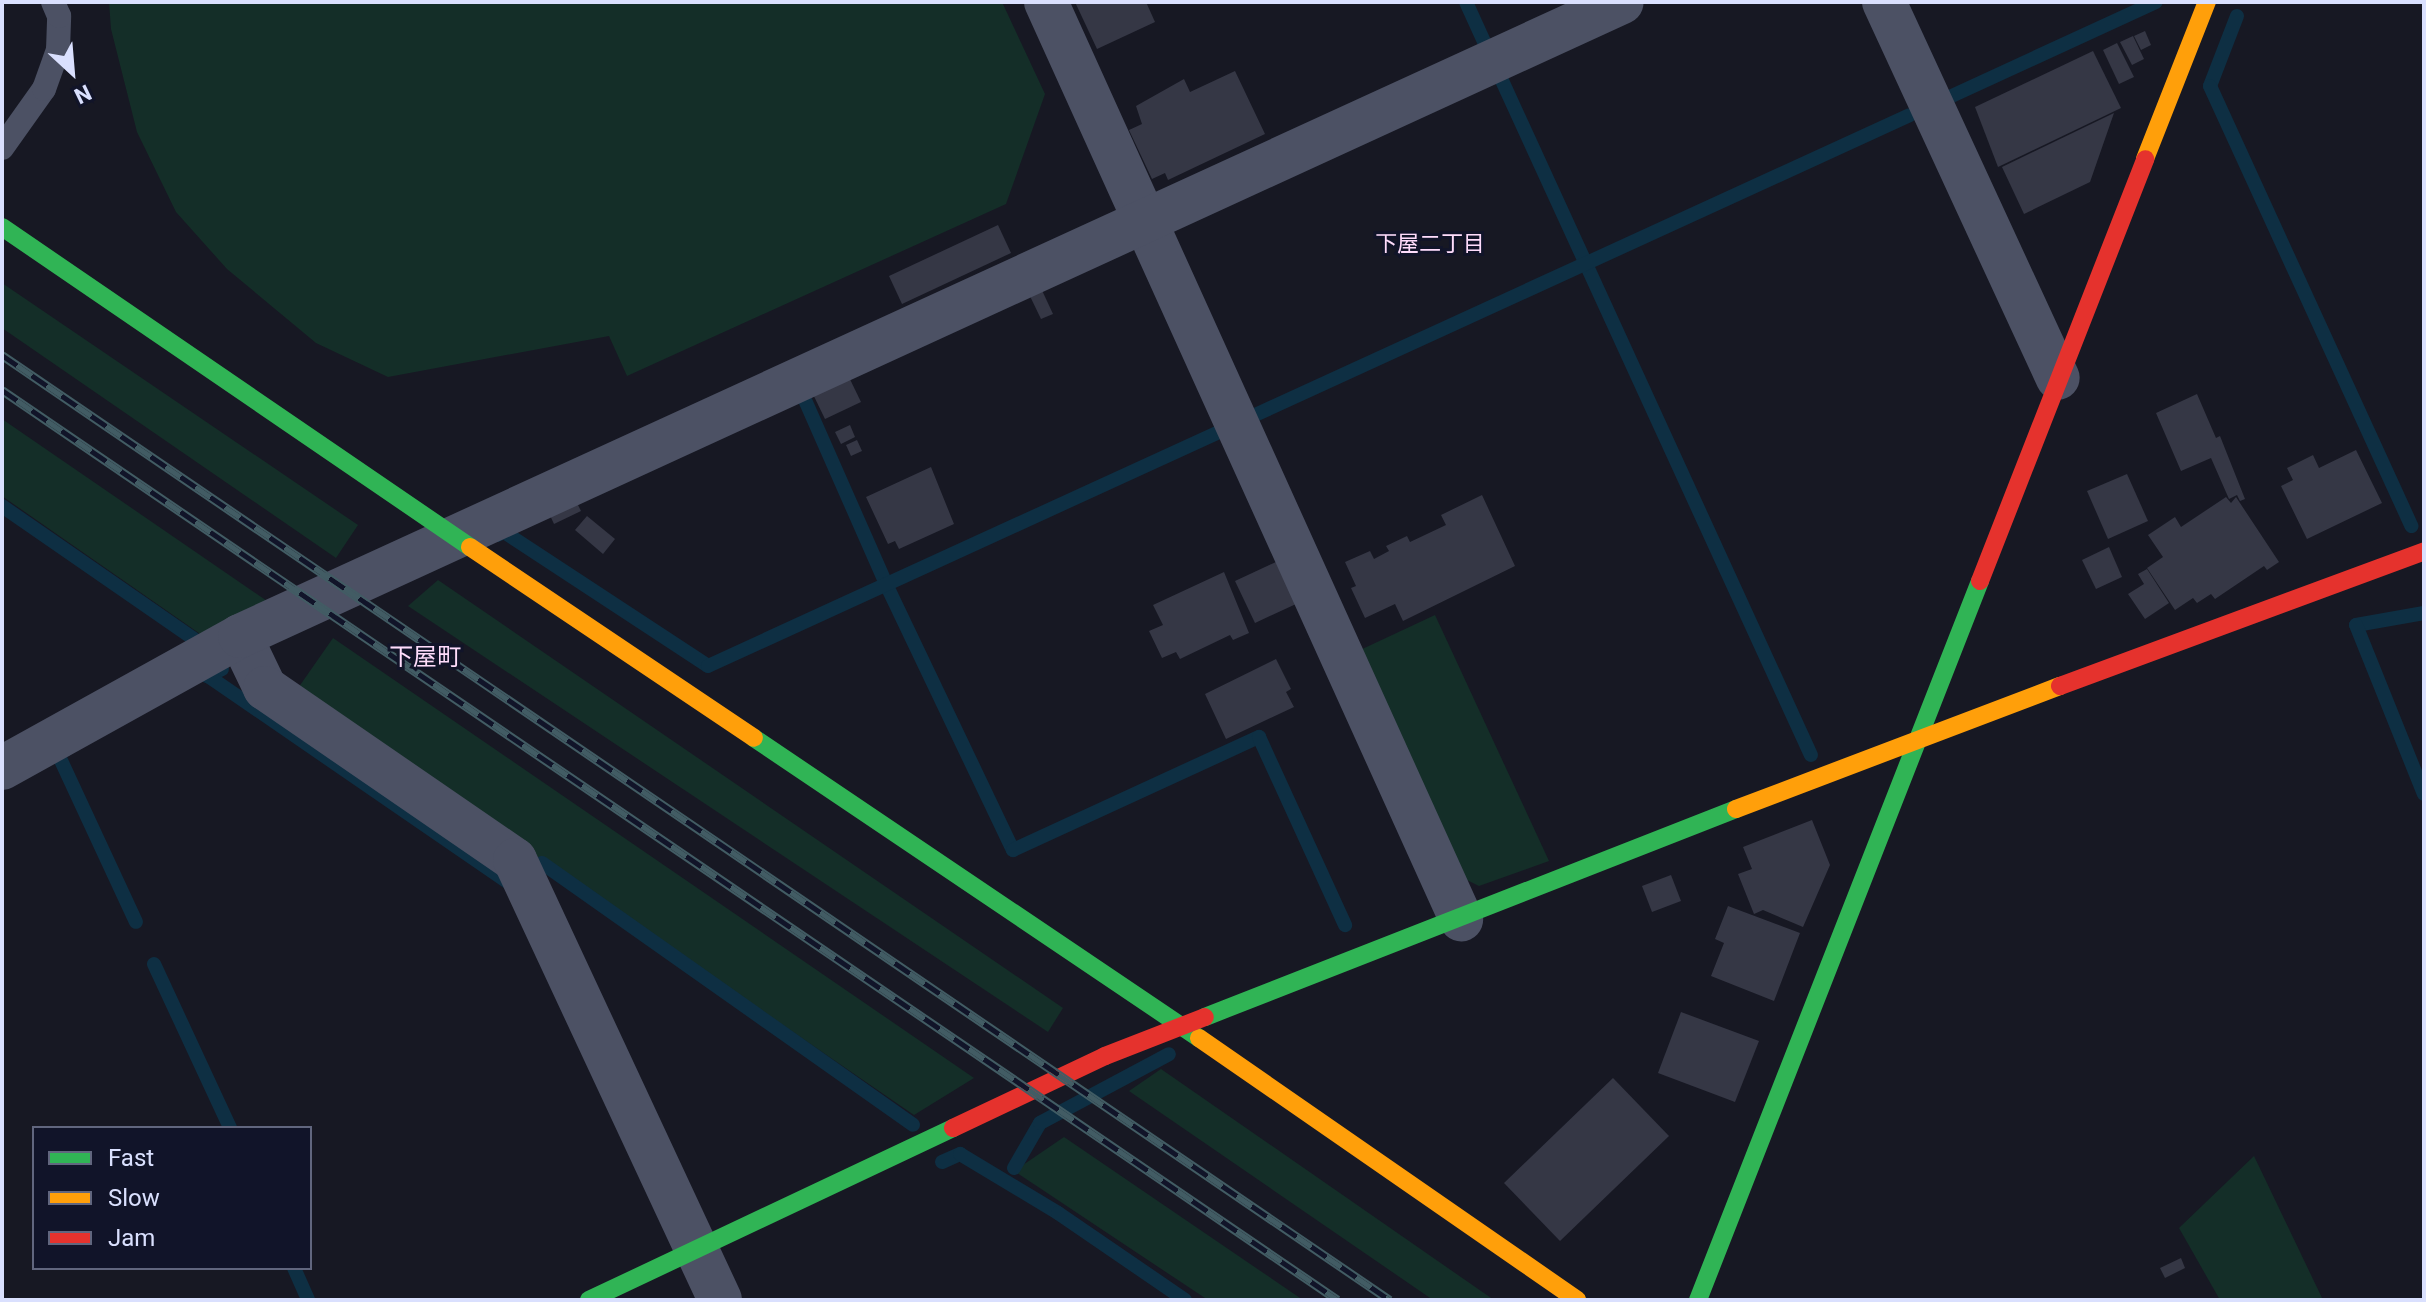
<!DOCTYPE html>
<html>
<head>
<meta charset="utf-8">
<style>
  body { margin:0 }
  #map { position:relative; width:2426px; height:1302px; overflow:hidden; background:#171823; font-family:Roboto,"Noto Sans JP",sans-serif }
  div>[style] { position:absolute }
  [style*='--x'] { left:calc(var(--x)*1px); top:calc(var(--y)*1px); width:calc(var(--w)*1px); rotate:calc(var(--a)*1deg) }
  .green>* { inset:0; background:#142e28 }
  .stream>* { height:14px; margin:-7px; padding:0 7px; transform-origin:7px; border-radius:7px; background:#0e2f43 }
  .building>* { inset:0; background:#353745 }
  .lane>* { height:24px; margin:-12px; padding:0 12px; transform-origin:12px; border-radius:12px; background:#4c5164 }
  .street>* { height:44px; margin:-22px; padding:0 22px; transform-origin:22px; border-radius:22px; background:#4c5164 }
  .fast>* { height:18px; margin:-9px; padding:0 9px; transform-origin:9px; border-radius:9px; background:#30b455 }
  .slow>* { height:18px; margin:-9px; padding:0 9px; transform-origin:9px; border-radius:9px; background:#ff9f0a }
  .jam>* { height:18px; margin:-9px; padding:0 9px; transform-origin:9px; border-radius:9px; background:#e5322d }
  .rail>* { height:9px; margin-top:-4.5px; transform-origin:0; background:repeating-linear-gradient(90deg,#111429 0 18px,#425c64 0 36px); box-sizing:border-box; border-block:2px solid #425c64 }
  span { translate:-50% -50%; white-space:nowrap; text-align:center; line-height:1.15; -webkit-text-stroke:6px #111429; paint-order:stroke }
  .neighbourhood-label { font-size:22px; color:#fedcfb }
  .quarter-label { font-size:24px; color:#fedcfb }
  .frame { position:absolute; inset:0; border:4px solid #dae0fe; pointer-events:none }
  .legend { position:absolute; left:32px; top:1126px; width:280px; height:144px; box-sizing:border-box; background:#111429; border:2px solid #61667e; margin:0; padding:10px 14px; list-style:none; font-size:24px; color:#dae0fe }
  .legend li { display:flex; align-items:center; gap:16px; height:40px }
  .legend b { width:40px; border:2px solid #61667e }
  .north { position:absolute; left:32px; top:32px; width:80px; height:80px; -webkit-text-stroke:6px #111429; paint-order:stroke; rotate:154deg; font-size:22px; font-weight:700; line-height:32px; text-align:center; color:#dae0fe }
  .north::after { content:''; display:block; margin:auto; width:28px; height:36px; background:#dae0fe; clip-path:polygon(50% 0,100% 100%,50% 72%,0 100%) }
</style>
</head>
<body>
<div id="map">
  <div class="green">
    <i style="clip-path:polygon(109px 2px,1002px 2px,1045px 94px,1006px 204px,627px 376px,609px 336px,388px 377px,316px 343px,227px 269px,176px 212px,137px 132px,111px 29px)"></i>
    <i style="clip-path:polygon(2px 283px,358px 525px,336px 558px,2px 328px)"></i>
    <i style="clip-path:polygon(2px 419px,267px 601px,206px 638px,2px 496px)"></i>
    <i style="clip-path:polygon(438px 580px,1063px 1008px,1048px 1032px,408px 606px)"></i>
    <i style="clip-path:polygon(1435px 615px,1549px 861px,1479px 886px,1459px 876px,1358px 651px)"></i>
    <i style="clip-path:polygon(333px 638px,974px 1078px,914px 1115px,296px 691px)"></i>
    <i style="clip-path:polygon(1161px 1069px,1494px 1300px,1433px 1300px,1129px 1091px)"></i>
    <i style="clip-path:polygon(1064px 1137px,1303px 1300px,1208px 1300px,1014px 1171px)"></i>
    <i style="clip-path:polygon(2254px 1156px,2323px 1300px,2220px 1300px,2179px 1228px)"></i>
  </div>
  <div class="stream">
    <i style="--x:1466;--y:2;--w:48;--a:65.6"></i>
    <i style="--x:2237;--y:16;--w:75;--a:111.1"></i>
    <i style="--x:2210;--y:86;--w:484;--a:65.4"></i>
    <i style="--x:1499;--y:74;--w:749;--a:65.39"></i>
    <i style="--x:1943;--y:100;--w:234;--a:-24.7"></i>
    <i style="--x:801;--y:391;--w:211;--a:66.2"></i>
    <i style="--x:886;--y:584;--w:295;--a:64.5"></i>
    <i style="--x:1013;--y:850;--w:271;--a:-24.7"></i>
    <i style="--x:1259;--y:737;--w:207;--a:65.4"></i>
    <i style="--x:1255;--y:415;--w:720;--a:-24.61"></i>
    <i style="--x:2;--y:506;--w:234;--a:34.7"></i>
    <i style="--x:497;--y:535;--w:8;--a:-23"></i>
    <i style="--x:504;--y:532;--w:244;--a:33.3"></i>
    <i style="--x:708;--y:666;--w:560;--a:-24.6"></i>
    <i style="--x:2424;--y:613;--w:69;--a:170"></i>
    <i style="--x:2356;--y:625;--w:182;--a:68.1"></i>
    <i style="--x:222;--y:669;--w:16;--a:153"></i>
    <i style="--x:208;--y:676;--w:364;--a:34.5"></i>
    <i style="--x:67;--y:749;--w:10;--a:151"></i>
    <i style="--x:58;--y:754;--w:185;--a:65.1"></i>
    <i style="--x:542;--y:863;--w:454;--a:35.2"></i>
    <i style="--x:154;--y:964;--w:181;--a:65.1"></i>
    <i style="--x:942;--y:1162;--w:20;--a:-24"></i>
    <i style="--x:960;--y:1154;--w:114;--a:31"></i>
    <i style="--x:1058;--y:1213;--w:154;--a:34.4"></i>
    <i style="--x:1014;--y:1168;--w:52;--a:-60"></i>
    <i style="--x:1040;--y:1123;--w:146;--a:-28.1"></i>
    <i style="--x:294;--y:1268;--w:35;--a:66"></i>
  </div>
  <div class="building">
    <i style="clip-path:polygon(1075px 2px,1146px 2px,1155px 22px,1097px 49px)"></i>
    <i style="clip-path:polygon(2145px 31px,2151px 45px,2141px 50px,2134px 36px)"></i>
    <i style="clip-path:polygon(2133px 36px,2144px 59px,2132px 65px,2120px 42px)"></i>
    <i style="clip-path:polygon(2117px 43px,2134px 77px,2119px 84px,2103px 50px)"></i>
    <i style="clip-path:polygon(2093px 51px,2121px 108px,1998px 167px,1975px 107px)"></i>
    <i style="clip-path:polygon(1235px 71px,1265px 134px,1168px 180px,1165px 173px,1152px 179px,1129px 130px,1142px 124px,1136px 106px,1184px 79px,1190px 92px)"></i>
    <i style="clip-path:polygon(2114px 113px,2090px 182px,2024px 214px,2002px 167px)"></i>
    <i style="clip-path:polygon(998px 225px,1011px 253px,902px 304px,889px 276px)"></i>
    <i style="clip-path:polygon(1040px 286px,1053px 314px,1041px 319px,1028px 292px)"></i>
    <i style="clip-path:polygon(845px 369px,861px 402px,825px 419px,809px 386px)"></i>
    <i style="clip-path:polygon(2197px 394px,2216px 438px,2220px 436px,2245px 499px,2240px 501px,2237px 495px,2229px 499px,2211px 458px,2181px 471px,2156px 413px)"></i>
    <i style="clip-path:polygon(850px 425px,855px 437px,841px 444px,835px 432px)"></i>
    <i style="clip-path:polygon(857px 440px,862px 451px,851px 456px,846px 445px)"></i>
    <i style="clip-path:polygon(2356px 450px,2382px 503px,2307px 539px,2281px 486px,2293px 480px,2287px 468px,2313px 455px,2319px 468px)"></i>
    <i style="clip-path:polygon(931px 467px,954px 524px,899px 549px,895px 541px,888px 544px,866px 497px)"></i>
    <i style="clip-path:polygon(2127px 474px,2148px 521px,2108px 539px,2087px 491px)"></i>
    <i style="clip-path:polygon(1482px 495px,1515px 566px,1403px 621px,1395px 604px,1365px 618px,1351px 588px,1356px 586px,1345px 562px,1370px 551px,1374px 559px,1389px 551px,1386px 546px,1407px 536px,1410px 542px,1446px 525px,1441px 515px)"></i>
    <i style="clip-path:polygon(2226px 497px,2231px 503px,2236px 497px,2279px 562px,2267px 570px,2264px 566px,2215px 599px,2211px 594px,2197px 603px,2193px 598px,2175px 610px,2147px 568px,2163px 557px,2148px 535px,2175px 517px,2181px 527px)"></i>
    <i style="clip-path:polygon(575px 499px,581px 511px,554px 524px,548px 511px)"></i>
    <i style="clip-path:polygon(587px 516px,615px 539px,603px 554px,575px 530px)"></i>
    <i style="clip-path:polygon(2109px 547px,2122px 577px,2096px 589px,2082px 560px)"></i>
    <i style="clip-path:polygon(1276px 562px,1296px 604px,1255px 623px,1235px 581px)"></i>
    <i style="clip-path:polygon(2147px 569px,2169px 603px,2145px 619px,2128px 594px,2144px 584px,2138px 574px)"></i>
    <i style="clip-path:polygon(1224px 572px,1249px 633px,1233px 640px,1230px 635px,1180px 659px,1176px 652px,1162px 658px,1149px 631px,1163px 625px,1153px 605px)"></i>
    <i style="clip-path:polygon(1276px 659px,1291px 689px,1286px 692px,1294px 707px,1226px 739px,1205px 694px)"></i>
    <i style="clip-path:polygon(1812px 820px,1830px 865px,1803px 927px,1763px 910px,1754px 914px,1738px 874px,1752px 869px,1743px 847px)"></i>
    <i style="clip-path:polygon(1671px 875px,1681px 901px,1652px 912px,1642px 886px)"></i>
    <i style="clip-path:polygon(1728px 906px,1800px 933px,1774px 1001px,1711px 976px,1724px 943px,1715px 939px)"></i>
    <i style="clip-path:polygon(1681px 1012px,1759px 1041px,1735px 1102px,1658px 1073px)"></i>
    <i style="clip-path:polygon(1613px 1078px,1669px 1136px,1560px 1241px,1504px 1183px)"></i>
    <i style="clip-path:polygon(2181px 1258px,2185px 1268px,2165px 1278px,2160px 1268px)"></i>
  </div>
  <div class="lane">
    <i style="--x:2;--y:148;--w:72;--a:-54.6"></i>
    <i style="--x:44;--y:89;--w:41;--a:-70.3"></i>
    <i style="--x:58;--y:50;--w:34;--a:-88"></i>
    <i style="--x:59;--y:16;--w:15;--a:-113"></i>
  </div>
  <div class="street">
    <i style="--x:1046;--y:2;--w:1007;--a:65.65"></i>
    <i style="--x:1884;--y:2;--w:414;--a:65.2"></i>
    <i style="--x:240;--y:636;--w:58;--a:64.3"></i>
    <i style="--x:265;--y:688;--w:303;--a:34.5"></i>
    <i style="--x:515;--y:860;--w:485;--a:65"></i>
    <i style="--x:2;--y:768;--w:272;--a:-29"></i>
    <i style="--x:240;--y:636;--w:1520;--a:-24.64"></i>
  </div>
  <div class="fast">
    <i style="--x:2;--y:227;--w:567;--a:34.36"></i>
    <i style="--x:754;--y:738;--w:537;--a:33.99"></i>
    <i style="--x:1205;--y:1017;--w:570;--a:-21.39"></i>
    <i style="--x:589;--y:1300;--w:403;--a:-25.3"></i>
    <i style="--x:1698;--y:1300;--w:772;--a:-68.58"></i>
  </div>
  <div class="slow">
    <i style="--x:2145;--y:159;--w:169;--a:-68.5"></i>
    <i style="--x:470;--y:547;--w:342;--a:33.9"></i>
    <i style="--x:1736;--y:809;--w:347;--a:-20.8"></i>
    <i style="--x:1199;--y:1038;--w:460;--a:34.7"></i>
  </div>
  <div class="jam">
    <i style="--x:1980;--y:581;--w:453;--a:-68.6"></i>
    <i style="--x:2060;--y:686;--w:388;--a:-20.3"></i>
    <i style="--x:953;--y:1128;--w:168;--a:-25.3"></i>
    <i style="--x:1105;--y:1056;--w:107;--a:-21.3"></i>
  </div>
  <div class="rail">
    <i style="--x:2;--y:355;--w:1679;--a:34.25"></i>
    <i style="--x:2;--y:390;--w:1616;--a:34.26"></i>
  </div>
  <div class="neighbourhood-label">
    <span style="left:1430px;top:244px">下屋二丁目</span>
  </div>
  <div class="quarter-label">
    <span style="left:425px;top:658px">下屋町</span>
  </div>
  <div class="frame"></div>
  <ul class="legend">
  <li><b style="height:10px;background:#30b455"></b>Fast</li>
  <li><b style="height:10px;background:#ff9f0a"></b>Slow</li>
  <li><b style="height:10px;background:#e5322d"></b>Jam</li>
  </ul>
  <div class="north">N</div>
</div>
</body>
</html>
